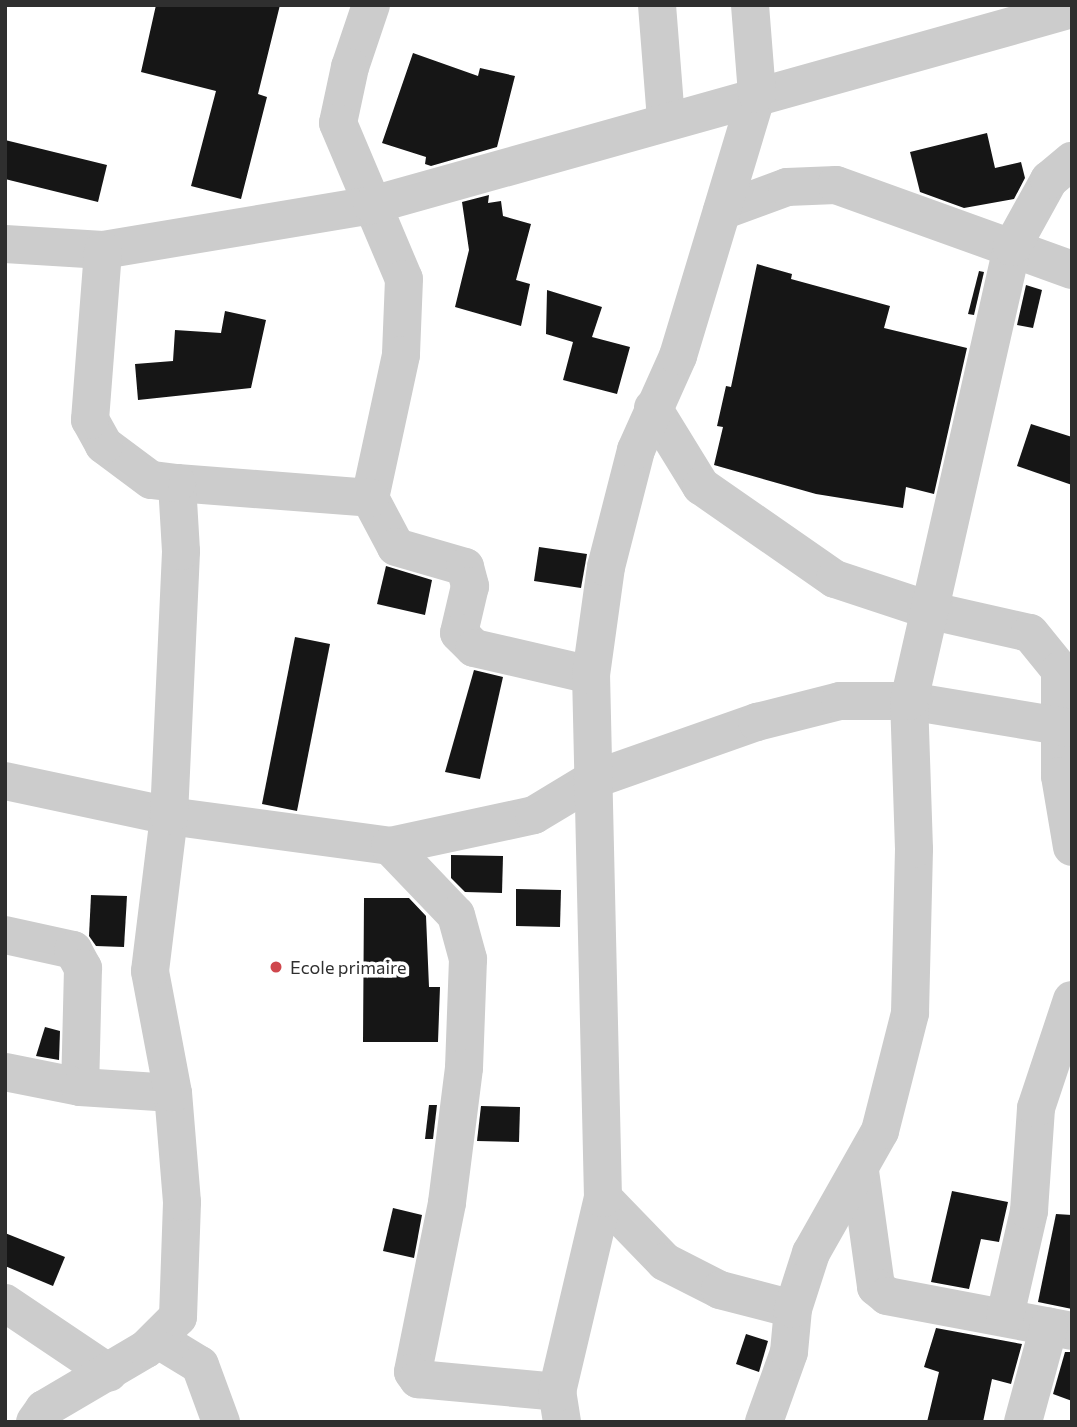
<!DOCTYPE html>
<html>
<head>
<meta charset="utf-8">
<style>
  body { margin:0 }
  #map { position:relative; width:1077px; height:1427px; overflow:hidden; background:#fff; font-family:Commissioner,sans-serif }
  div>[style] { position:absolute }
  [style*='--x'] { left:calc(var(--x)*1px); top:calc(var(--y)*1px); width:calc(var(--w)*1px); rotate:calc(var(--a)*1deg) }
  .building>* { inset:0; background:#161616 }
  .minor>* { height:38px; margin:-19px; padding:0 19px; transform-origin:19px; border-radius:19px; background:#ccc }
  .dots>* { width:19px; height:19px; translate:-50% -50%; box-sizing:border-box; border:4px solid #fff; border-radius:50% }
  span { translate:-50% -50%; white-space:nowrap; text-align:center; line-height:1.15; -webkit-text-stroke:7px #fff; paint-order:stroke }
  .poi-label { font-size:18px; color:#2f2f2f }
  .left { translate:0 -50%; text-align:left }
  .frame { position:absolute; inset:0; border:7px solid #2f2f2f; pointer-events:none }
</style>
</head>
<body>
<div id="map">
  <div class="building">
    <i style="clip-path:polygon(156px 5px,280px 5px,258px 94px,267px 97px,241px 199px,191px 186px,216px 91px,141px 72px)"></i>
    <i style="clip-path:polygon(413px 53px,478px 76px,480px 68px,515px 76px,497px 147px,431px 166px,425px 164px,426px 157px,382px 143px)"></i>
    <i style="clip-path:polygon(987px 133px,995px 168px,1021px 162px,1025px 178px,1014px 199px,964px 208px,920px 192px,910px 152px)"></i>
    <i style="clip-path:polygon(5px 140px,107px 165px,98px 202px,5px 179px)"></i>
    <i style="clip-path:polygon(489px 195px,488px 203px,501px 201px,503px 216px,531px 224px,516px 280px,530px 284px,521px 326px,455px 307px,469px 250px,462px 202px)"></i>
    <i style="clip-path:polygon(757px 264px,792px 274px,791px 279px,890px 306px,884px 328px,967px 348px,934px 494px,906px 487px,903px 508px,816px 494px,714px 465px,723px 427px,717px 426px,726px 386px,731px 387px)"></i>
    <i style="clip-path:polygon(979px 271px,984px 272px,974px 315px,968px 314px)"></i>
    <i style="clip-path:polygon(1026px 285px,1042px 290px,1033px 328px,1017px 325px)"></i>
    <i style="clip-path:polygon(547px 290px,602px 307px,592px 337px,630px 347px,617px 394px,563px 380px,573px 342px,546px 334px)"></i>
    <i style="clip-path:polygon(225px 311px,266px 320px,251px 388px,138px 400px,135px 364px,173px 361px,175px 330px,221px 333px)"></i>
    <i style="clip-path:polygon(1031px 424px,1072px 437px,1072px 485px,1017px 466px)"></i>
    <i style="clip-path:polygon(539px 547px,587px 554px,581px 588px,534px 581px)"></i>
    <i style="clip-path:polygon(386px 566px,432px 580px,425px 615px,377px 604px)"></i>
    <i style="clip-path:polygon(295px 637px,330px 644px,297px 811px,262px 804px)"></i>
    <i style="clip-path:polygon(474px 670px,503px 677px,480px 779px,445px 772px)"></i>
    <i style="clip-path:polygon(451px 855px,503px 856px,502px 893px,465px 892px,451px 878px)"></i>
    <i style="clip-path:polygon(516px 889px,561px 890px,560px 927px,516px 926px)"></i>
    <i style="clip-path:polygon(91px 895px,127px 896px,124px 947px,96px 946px,89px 936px)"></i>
    <i style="clip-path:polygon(364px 898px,409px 898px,426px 916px,429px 987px,440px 987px,438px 1042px,363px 1042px)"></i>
    <i style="clip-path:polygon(45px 1027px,60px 1031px,59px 1060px,36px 1056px)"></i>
    <i style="clip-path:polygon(429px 1105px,437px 1105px,433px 1139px,425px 1139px)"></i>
    <i style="clip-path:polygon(481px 1106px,520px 1107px,519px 1142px,477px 1141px)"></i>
    <i style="clip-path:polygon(952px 1191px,1008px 1202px,999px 1242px,981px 1239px,969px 1289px,931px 1282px)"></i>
    <i style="clip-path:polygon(393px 1208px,422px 1215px,414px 1258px,383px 1251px)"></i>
    <i style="clip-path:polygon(1056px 1214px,1072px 1215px,1072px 1309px,1038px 1302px)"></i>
    <i style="clip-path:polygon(5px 1233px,65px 1257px,53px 1286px,5px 1266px)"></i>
    <i style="clip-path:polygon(936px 1328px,1022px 1344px,1011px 1384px,992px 1379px,983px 1422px,927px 1422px,939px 1372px,924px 1367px)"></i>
    <i style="clip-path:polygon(746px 1334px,768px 1341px,759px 1372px,736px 1364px)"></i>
    <i style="clip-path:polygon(1065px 1352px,1072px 1352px,1072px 1401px,1053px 1394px)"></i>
  </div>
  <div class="minor">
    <i style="--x:371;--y:5;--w:65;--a:108.7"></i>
    <i style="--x:350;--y:67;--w:57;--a:102.1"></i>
    <i style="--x:338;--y:123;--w:169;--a:67.1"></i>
    <i style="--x:404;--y:279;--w:76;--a:92.3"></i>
    <i style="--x:401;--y:355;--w:146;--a:102.2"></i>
    <i style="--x:370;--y:498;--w:55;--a:62"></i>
    <i style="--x:396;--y:547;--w:72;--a:16.2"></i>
    <i style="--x:465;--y:567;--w:20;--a:75"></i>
    <i style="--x:470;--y:586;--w:48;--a:103.2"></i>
    <i style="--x:459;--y:633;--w:21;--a:45"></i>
    <i style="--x:474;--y:648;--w:120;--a:13"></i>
    <i style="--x:657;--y:5;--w:115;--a:85.5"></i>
    <i style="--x:722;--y:211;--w:69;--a:-20.3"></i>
    <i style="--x:787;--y:187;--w:49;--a:-2.3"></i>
    <i style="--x:836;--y:185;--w:251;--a:19.8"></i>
    <i style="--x:5;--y:244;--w:98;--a:3.5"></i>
    <i style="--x:103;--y:250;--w:273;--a:-9.5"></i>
    <i style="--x:372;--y:205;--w:727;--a:-15.64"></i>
    <i style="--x:653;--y:408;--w:92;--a:58.4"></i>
    <i style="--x:701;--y:486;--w:163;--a:34.8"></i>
    <i style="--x:835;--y:579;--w:102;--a:18.3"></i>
    <i style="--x:932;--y:611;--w:100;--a:12.7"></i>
    <i style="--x:1030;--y:633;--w:48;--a:51"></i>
    <i style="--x:1060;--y:670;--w:106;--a:90"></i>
    <i style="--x:1060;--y:776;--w:72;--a:80.4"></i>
    <i style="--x:177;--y:483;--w:194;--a:4.4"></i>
    <i style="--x:5;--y:781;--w:168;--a:12"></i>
    <i style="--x:169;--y:816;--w:223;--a:7.7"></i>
    <i style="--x:390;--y:846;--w:147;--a:-12.1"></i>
    <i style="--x:534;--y:815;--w:68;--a:-31.1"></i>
    <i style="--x:592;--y:780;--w:175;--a:-19.4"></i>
    <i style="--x:757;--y:722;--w:86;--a:-14.2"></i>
    <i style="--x:840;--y:701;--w:69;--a:0"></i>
    <i style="--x:909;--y:701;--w:165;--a:9.4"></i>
    <i style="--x:390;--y:846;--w:95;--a:46.3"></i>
    <i style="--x:456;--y:915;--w:46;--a:74.7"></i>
    <i style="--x:468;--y:959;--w:109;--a:92.1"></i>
    <i style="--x:464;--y:1068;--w:136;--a:97.2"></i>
    <i style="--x:447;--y:1203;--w:172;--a:101.4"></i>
    <i style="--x:413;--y:1372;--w:9;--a:54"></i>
    <i style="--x:418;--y:1379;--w:140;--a:5.3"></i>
    <i style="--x:5;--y:935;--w:70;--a:12.4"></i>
    <i style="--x:73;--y:950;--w:21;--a:61"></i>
    <i style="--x:83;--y:968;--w:119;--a:91.4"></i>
    <i style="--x:5;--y:1072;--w:76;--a:11.3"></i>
    <i style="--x:80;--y:1087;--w:93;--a:3.7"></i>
    <i style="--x:860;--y:1171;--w:117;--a:82.1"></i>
    <i style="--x:876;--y:1287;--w:14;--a:39"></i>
    <i style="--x:887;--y:1296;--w:188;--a:10.7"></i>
    <i style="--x:603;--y:1198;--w:89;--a:45.9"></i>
    <i style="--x:665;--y:1262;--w:62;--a:27"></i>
    <i style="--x:720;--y:1290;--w:75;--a:14.6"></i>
    <i style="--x:5;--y:1303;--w:125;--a:33.9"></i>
    <i style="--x:1005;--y:1316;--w:108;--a:-77.1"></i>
    <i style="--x:1029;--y:1211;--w:103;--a:-86.1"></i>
    <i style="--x:1036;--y:1108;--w:114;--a:-71.6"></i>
    <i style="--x:157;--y:1339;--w:50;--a:31.2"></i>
    <i style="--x:200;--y:1365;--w:61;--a:69.8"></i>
    <i style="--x:35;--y:1422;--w:16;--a:-55"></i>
    <i style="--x:44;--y:1409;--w:118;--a:-30.5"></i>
    <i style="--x:146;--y:1349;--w:45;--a:-45"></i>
    <i style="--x:178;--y:1317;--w:115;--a:-88"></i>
    <i style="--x:182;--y:1202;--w:109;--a:-94.7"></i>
    <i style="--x:173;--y:1093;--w:124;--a:-100.7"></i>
    <i style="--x:150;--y:971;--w:156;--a:-83"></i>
    <i style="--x:169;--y:816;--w:265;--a:-87.4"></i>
    <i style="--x:181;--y:551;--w:68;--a:-93.4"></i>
    <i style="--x:177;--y:483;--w:26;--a:-173"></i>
    <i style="--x:151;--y:480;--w:59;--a:-143.3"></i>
    <i style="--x:104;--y:445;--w:29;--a:-119"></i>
    <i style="--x:90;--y:420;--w:170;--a:-85.6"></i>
    <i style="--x:562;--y:1422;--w:30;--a:-99"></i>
    <i style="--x:557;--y:1392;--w:199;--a:-76.7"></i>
    <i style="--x:603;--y:1198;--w:523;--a:-91.31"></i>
    <i style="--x:591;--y:675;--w:109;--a:-82.1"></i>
    <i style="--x:606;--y:567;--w:121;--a:-75.6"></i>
    <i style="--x:636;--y:450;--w:103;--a:-65.9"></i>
    <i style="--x:678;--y:356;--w:274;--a:-73.2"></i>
    <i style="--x:757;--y:94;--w:89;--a:-94.5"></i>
    <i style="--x:764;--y:1422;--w:74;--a:-70.3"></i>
    <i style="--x:789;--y:1352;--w:43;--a:-84.7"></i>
    <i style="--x:793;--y:1309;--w:59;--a:-72.2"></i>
    <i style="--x:811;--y:1253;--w:140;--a:-60.5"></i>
    <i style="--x:880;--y:1131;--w:122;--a:-75.7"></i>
    <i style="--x:910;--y:1013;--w:164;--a:-88.6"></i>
    <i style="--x:914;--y:849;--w:148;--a:-91.9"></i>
    <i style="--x:909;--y:701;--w:466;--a:-77.2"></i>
    <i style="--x:1012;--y:247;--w:77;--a:-61.1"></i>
    <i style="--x:1049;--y:180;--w:30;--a:-40"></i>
    <i style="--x:1023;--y:1422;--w:99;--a:-74.8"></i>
  </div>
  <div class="dots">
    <i style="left:276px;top:967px;background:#cf474d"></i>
  </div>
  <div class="poi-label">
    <span class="left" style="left:290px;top:967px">Ecole primaire</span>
  </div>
  <div class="frame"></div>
</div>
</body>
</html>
